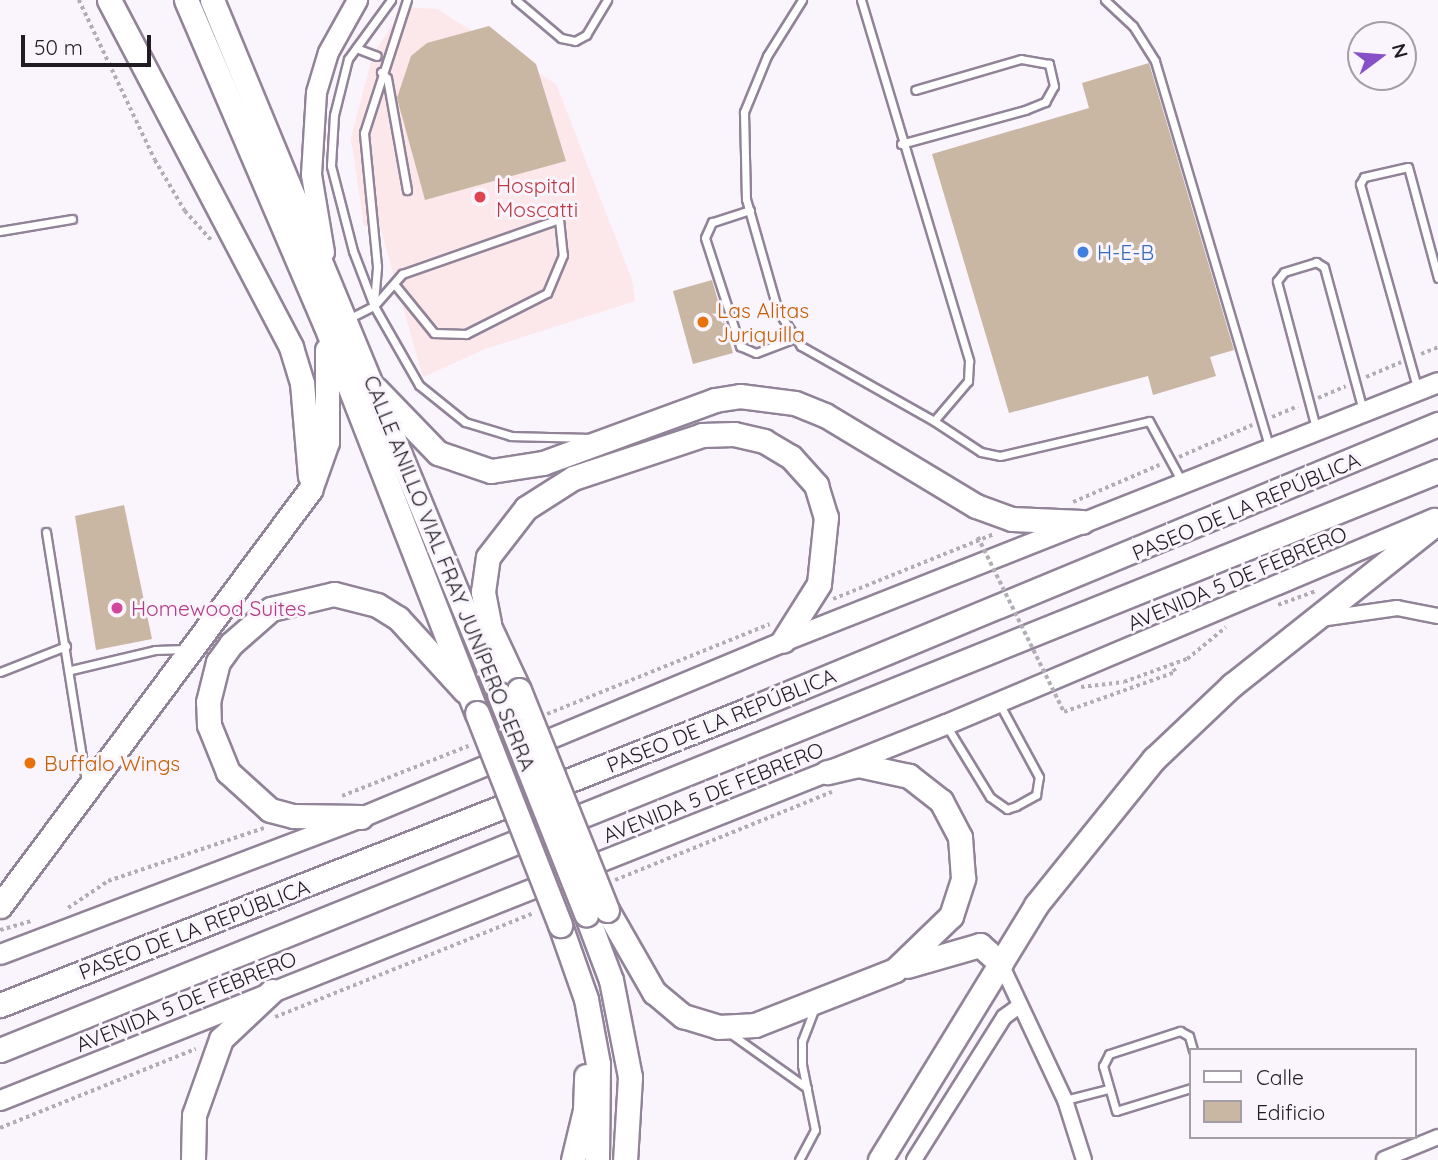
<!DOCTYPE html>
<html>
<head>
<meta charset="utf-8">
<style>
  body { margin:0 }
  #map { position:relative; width:1438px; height:1160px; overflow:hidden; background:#faf4fd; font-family:Quicksand,sans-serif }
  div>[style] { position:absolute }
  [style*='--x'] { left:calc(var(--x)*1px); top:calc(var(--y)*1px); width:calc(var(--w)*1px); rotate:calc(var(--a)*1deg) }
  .medical>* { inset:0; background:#fce7ea }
  .building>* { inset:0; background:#c9b7a4 }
  .path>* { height:3.5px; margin-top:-1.75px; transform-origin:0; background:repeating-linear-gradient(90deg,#b2acb5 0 3.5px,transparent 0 7px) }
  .roads { filter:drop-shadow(2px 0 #918398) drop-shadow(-2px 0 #918398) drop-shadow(0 2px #918398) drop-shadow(0 -2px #918398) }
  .service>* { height:7px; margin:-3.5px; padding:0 3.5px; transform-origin:3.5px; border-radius:3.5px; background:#fff }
  .minor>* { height:14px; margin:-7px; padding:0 7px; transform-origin:7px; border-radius:7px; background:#fff }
  .secondary>* { height:19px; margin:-9.5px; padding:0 9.5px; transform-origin:9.5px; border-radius:9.5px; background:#fff }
  .trunk>* { height:23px; margin:-11.5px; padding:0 11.5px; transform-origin:11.5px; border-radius:11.5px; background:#fff }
  .path-bridge>* { height:3.5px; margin-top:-1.75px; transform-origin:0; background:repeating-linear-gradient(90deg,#b2acb5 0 3.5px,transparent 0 7px) }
  .bridges { filter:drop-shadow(2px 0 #918398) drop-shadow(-2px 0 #918398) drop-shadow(0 2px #918398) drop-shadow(0 -2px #918398) }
  .trunk-bridge>* { height:23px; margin:-11.5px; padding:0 11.5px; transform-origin:11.5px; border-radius:11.5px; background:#fff }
  .dots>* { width:19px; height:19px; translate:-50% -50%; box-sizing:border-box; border:4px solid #faf4fd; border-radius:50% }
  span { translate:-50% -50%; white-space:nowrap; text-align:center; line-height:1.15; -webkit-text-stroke:6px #faf4fd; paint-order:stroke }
  .health-label { font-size:21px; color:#be3a42 }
  .left { translate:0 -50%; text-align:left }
  .shop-label { font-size:21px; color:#366cbe }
  .food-label { font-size:21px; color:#c56008 }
  .street-label { font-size:21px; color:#211b23 }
  .hotel-label { font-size:21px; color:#b23c85 }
  .legend { position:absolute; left:1189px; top:1048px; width:228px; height:91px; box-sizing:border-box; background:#faf4fd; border:2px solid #a39da6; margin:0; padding:9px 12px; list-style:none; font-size:21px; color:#211b23 }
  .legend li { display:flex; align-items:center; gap:14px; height:35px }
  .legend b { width:35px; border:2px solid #a39da6 }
  .north { position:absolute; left:1347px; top:21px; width:70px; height:70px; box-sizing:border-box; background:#faf4fd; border:2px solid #a39da6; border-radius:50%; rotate:74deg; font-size:19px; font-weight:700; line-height:28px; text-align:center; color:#211b23 }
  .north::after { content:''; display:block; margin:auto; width:24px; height:32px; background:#8850c7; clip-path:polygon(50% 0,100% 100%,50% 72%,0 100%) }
  .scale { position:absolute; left:21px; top:35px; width:130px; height:32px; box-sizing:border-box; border:4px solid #211b23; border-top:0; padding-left:9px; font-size:21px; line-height:24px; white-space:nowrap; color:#211b23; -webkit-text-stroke:5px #faf4fd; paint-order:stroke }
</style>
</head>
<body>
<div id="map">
  <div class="medical">
    <i style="clip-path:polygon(404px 7px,437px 9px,556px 84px,632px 280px,635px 301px,485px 349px,423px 377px,379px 223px,364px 226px,351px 138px,373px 54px)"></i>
  </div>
  <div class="building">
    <i style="clip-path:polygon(489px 26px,536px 64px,566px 161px,425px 200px,397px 98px,411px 56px,427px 43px)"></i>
    <i style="clip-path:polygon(1149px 63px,1234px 350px,1210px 357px,1216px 376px,1153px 395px,1148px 376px,1009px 413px,932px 154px,1089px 108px,1082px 83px)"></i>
    <i style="clip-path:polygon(712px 280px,733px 353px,693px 364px,673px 291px)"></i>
    <i style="clip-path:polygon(124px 505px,152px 639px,96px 650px,75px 516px)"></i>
  </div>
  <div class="path">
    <i style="--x:79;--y:0;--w:177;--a:64.6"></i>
    <i style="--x:155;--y:160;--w:59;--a:59.5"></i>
    <i style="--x:185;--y:211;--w:39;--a:48"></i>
    <i style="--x:1421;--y:354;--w:18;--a:-22"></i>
    <i style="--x:1366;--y:377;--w:38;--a:-23"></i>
    <i style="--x:1318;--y:398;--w:30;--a:-23"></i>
    <i style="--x:1272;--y:417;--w:28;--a:-23"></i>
    <i style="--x:1179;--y:457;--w:80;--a:-23.7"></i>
    <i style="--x:1073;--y:502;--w:94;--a:-23.3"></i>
    <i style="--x:833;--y:599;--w:174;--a:-22"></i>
    <i style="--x:1278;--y:605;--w:40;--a:-20.2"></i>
    <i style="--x:1081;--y:687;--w:43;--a:-6.6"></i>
    <i style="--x:1124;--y:682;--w:67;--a:-20.1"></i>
    <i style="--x:1187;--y:659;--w:50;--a:-39.4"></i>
    <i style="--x:1064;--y:712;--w:118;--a:-19.8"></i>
    <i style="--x:1175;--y:672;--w:9;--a:-117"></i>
    <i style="--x:547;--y:714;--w:240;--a:-22"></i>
    <i style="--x:342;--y:796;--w:136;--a:-21.6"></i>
    <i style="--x:615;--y:880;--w:234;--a:-22.1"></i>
    <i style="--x:68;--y:908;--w:48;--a:-34"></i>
    <i style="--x:108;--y:881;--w:165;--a:-18.8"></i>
    <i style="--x:0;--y:930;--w:33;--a:-16"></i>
    <i style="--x:275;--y:1017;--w:279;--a:-21.9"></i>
    <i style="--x:0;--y:1128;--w:211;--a:-22"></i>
  </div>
  <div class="roads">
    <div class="service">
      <i style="--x:391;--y:0;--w:73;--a:126.1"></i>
      <i style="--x:348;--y:59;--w:58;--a:104"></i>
      <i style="--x:334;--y:115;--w:51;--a:93.4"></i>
      <i style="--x:331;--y:166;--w:88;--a:75.5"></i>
      <i style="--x:353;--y:251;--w:59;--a:69.1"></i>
      <i style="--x:374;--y:306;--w:91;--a:60.3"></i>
      <i style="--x:419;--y:385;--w:59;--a:38.8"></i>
      <i style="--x:465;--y:422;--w:48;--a:16.9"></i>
      <i style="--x:511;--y:436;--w:77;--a:1.5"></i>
      <i style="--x:516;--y:0;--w:59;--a:40.2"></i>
      <i style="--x:561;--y:38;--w:14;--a:12"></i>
      <i style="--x:575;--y:41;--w:13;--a:-29"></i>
      <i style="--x:586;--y:35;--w:41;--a:-59"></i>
      <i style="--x:802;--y:0;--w:66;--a:122"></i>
      <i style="--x:767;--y:56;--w:61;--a:112.3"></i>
      <i style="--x:744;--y:112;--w:87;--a:88.7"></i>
      <i style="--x:746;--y:199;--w:116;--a:74.1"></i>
      <i style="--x:778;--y:311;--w:42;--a:56.7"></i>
      <i style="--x:801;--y:346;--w:153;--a:29.4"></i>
      <i style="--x:861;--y:0;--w:377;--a:73.3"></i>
      <i style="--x:969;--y:361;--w:20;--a:93"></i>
      <i style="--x:968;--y:381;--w:52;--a:130.4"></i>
      <i style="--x:934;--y:421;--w:56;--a:33.4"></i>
      <i style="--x:981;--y:452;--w:19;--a:12"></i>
      <i style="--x:1000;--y:456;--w:153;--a:-13.2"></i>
      <i style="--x:1149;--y:421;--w:69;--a:61.6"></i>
      <i style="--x:1105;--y:0;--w:38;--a:43"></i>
      <i style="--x:1133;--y:26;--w:41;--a:57.8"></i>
      <i style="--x:1155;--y:61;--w:402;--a:73.5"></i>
      <i style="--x:356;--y:48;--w:22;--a:21"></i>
      <i style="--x:381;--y:72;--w:8;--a:45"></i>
      <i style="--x:387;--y:78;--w:114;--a:79.9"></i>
      <i style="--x:901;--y:144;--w:129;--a:-15.3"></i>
      <i style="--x:1025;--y:110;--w:22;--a:-22"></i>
      <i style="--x:1045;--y:102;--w:18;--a:-61"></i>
      <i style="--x:1054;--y:86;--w:23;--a:-103"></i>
      <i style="--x:1049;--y:64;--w:28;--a:-170"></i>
      <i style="--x:1021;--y:59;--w:110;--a:163.7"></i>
      <i style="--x:750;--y:210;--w:40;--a:162"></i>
      <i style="--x:712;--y:222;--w:17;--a:114"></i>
      <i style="--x:705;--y:238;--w:114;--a:72"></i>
      <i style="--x:740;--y:346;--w:17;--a:24"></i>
      <i style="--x:756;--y:353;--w:40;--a:-21"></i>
      <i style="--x:0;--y:231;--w:73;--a:-9.5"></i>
      <i style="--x:374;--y:302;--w:36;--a:-85"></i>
      <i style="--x:377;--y:266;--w:134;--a:-95.6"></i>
      <i style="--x:364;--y:133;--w:140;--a:-72.1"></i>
      <i style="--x:348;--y:319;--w:29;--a:-27"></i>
      <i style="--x:374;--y:306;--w:43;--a:-48.8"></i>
      <i style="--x:402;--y:274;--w:166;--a:-19.3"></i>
      <i style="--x:559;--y:219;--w:36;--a:84"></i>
      <i style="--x:563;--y:255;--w:41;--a:112.8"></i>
      <i style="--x:547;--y:293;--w:91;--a:153.2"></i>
      <i style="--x:466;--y:334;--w:32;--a:-178"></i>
      <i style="--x:434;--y:333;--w:62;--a:-129.1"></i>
      <i style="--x:1417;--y:387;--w:211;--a:-105.7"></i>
      <i style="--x:1360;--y:184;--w:8;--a:-60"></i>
      <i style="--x:1364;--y:177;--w:45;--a:-12.8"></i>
      <i style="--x:1408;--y:167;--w:115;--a:74.9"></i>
      <i style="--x:1316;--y:428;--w:152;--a:-104.9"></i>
      <i style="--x:1277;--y:281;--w:11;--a:-52"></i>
      <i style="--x:1284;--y:272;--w:34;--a:-17"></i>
      <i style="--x:1316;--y:262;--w:9;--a:32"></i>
      <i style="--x:1324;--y:267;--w:149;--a:74.8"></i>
      <i style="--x:46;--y:532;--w:254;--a:80.9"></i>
      <i style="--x:71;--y:670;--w:86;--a:-13.4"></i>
      <i style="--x:155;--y:650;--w:31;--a:-2"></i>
      <i style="--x:0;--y:672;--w:71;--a:-21.5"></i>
      <i style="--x:946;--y:725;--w:84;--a:58.6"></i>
      <i style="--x:990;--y:797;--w:21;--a:35"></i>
      <i style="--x:1007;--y:809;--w:9;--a:-18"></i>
      <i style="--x:1016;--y:806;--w:23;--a:-29"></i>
      <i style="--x:1036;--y:795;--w:18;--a:-81"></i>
      <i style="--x:1039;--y:777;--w:84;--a:-118.4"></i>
      <i style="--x:731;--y:1034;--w:93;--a:35.4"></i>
      <i style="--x:1191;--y:1088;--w:78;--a:163"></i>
      <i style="--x:1116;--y:1111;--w:47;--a:-106.1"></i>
      <i style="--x:1103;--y:1066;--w:13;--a:-63"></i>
      <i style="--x:1109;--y:1054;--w:75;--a:-17.9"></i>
      <i style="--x:1180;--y:1031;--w:10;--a:29"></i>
      <i style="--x:1189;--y:1036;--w:15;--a:74"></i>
      <i style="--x:1065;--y:1100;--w:44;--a:-14.3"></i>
      <i style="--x:799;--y:1160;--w:34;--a:-62"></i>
      <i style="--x:815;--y:1130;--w:66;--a:-101.3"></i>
      <i style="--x:802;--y:1065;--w:24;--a:-90"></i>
      <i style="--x:802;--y:1041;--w:33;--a:-69"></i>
    </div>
    <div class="minor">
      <i style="--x:1320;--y:619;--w:78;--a:-8.1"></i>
      <i style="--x:1397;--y:608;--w:42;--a:11"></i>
      <i style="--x:1001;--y:964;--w:150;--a:64.8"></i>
      <i style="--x:1065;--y:1100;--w:63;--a:72.4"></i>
      <i style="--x:1384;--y:1159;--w:58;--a:-22.2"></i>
      <i style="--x:914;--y:1160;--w:169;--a:-57.8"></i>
      <i style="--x:1004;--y:1017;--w:19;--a:-36"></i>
    </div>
    <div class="secondary">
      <i style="--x:324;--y:252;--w:79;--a:-99.5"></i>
      <i style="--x:311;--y:174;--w:82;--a:-86.5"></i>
      <i style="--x:316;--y:92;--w:42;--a:-73.3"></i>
      <i style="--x:328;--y:52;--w:60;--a:-60.9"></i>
      <i style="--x:0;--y:954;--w:386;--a:-20.8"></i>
      <i style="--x:361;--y:817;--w:457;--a:-22.6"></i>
      <i style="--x:783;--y:641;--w:704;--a:-21.57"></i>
      <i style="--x:0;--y:1100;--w:1018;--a:-21.68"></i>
      <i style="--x:946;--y:724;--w:530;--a:-22.89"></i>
    </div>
    <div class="trunk">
      <i style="--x:109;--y:0;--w:392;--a:62.3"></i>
      <i style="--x:291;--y:347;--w:38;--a:73"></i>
      <i style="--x:302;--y:383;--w:93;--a:85.1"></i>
      <i style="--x:186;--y:0;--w:353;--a:66.8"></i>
      <i style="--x:325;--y:324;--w:418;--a:68.7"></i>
      <i style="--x:212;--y:0;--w:751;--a:67.53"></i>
      <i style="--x:376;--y:389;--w:89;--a:45.9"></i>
      <i style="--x:438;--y:453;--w:56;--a:18.8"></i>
      <i style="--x:491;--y:471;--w:53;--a:-8.7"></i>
      <i style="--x:543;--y:463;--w:183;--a:-20.1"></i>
      <i style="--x:715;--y:400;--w:25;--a:-9"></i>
      <i style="--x:740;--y:396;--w:55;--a:7.3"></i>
      <i style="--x:795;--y:403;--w:32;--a:22"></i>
      <i style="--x:825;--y:415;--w:176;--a:31.1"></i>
      <i style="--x:976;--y:506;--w:38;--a:20"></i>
      <i style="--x:1012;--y:519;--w:70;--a:2.5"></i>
      <i style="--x:482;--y:611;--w:87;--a:64.9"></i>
      <i style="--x:489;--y:623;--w:32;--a:-101"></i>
      <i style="--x:483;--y:592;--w:35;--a:-82"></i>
      <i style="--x:488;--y:557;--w:62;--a:-52.2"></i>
      <i style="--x:526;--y:508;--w:56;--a:-32.6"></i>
      <i style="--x:573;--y:478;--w:136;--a:-18.4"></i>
      <i style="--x:702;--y:435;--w:32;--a:-2"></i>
      <i style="--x:734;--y:434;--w:31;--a:13"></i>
      <i style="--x:764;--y:441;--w:31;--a:31"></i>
      <i style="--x:791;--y:457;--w:38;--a:48"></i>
      <i style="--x:816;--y:485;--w:34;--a:73"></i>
      <i style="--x:826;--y:517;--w:67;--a:96"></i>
      <i style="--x:819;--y:584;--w:67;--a:122.3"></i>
      <i style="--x:361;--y:817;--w:68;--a:-179.2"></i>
      <i style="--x:293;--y:816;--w:24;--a:-165"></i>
      <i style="--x:270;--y:810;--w:57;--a:-137.9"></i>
      <i style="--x:228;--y:772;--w:51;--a:-112"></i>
      <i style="--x:209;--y:725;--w:23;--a:-92"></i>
      <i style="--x:208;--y:702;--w:41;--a:-76"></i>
      <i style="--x:218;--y:662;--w:22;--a:-54"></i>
      <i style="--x:231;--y:644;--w:53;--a:-41.2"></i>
      <i style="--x:271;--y:609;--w:65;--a:-13.4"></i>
      <i style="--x:334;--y:594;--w:44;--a:14.3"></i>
      <i style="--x:377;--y:605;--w:25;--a:32"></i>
      <i style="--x:398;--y:618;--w:99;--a:47.5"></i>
      <i style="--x:0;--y:906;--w:519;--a:-53.31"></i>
      <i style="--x:310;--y:490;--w:51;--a:-70.5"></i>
      <i style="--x:327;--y:442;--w:92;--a:-90"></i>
      <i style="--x:607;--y:910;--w:95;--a:60.2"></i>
      <i style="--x:654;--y:992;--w:38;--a:40"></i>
      <i style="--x:683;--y:1016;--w:37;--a:17"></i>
      <i style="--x:718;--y:1027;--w:37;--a:-3"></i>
      <i style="--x:755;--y:1025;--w:150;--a:-21.4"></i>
      <i style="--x:895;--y:970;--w:78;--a:-44"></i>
      <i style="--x:951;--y:916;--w:40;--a:-72"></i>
      <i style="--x:963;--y:878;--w:41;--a:-94.2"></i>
      <i style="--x:960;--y:837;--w:41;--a:-117.8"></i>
      <i style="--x:941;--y:801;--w:41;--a:-142"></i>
      <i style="--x:909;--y:776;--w:52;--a:-167.8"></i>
      <i style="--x:858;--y:765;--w:32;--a:167"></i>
      <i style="--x:586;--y:914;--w:71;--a:69.3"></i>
      <i style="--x:611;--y:980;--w:99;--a:78.9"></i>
      <i style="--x:630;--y:1077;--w:83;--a:93.4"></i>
      <i style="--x:560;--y:925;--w:78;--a:70.6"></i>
      <i style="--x:586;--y:999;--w:66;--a:79.5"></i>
      <i style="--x:598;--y:1064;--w:96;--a:90.6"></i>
      <i style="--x:907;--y:966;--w:76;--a:-16"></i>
      <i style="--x:980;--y:945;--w:28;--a:42"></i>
      <i style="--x:0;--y:1005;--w:806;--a:-21.54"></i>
      <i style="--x:750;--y:709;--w:745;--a:-22.5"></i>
      <i style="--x:0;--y:1050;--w:1550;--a:-21.93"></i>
      <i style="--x:193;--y:1160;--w:45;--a:-88.7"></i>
      <i style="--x:194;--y:1115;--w:81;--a:-70.4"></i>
      <i style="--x:221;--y:1039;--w:70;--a:-43.3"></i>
      <i style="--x:573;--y:1160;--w:51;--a:-76.5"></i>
      <i style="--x:585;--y:1110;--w:34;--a:-88"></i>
      <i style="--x:880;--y:1160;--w:299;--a:-58.5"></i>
      <i style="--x:1036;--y:905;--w:188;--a:-51.1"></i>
      <i style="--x:1154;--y:759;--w:108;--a:-43.5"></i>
      <i style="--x:1232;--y:685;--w:263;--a:-38.4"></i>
    </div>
  </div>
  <div class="path-bridge">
    <i style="--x:978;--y:537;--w:195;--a:63.8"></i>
  </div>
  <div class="bridges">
    <div class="trunk-bridge">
      <i style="--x:519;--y:690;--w:237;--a:68.2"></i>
      <i style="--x:499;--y:694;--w:237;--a:68.4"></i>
      <i style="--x:477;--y:713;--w:228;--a:68.6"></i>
    </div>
  </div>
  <div class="dots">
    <i style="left:480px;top:197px;background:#e0444e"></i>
    <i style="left:1083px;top:252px;background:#3f7fe0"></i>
    <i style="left:703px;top:322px;background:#e8710a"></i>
    <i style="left:117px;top:608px;background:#d1479c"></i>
    <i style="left:30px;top:763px;background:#e8710a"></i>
  </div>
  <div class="health-label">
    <span class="left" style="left:496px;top:197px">Hospital<br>Moscatti</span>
  </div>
  <div class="shop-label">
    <span class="left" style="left:1097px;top:252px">H-E-B</span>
  </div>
  <div class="food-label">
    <span class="left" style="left:717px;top:322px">Las Alitas<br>Juriquilla</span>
    <span class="left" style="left:44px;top:763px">Buffalo Wings</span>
  </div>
  <div class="street-label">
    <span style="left:1246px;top:506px;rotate:-23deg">PASEO DE LA REPÚBLICA</span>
    <span style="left:450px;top:573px;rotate:68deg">CALLE ANILLO VIAL FRAY JUNÍPERO SERRA</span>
    <span style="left:1237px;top:578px;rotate:-23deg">AVENIDA 5 DE FEBRERO</span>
    <span style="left:721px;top:720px;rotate:-22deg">PASEO DE LA REPÚBLICA</span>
    <span style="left:713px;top:792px;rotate:-22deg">AVENIDA 5 DE FEBRERO</span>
    <span style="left:194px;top:929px;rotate:-21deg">PASEO DE LA REPÚBLICA</span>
    <span style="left:186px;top:1001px;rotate:-22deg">AVENIDA 5 DE FEBRERO</span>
  </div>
  <div class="hotel-label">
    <span class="left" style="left:131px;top:608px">Homewood Suites</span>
  </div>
  <ul class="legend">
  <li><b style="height:9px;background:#fff"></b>Calle</li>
  <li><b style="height:19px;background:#c9b7a4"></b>Edificio</li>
  </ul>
  <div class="north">N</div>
  <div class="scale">50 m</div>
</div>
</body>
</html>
